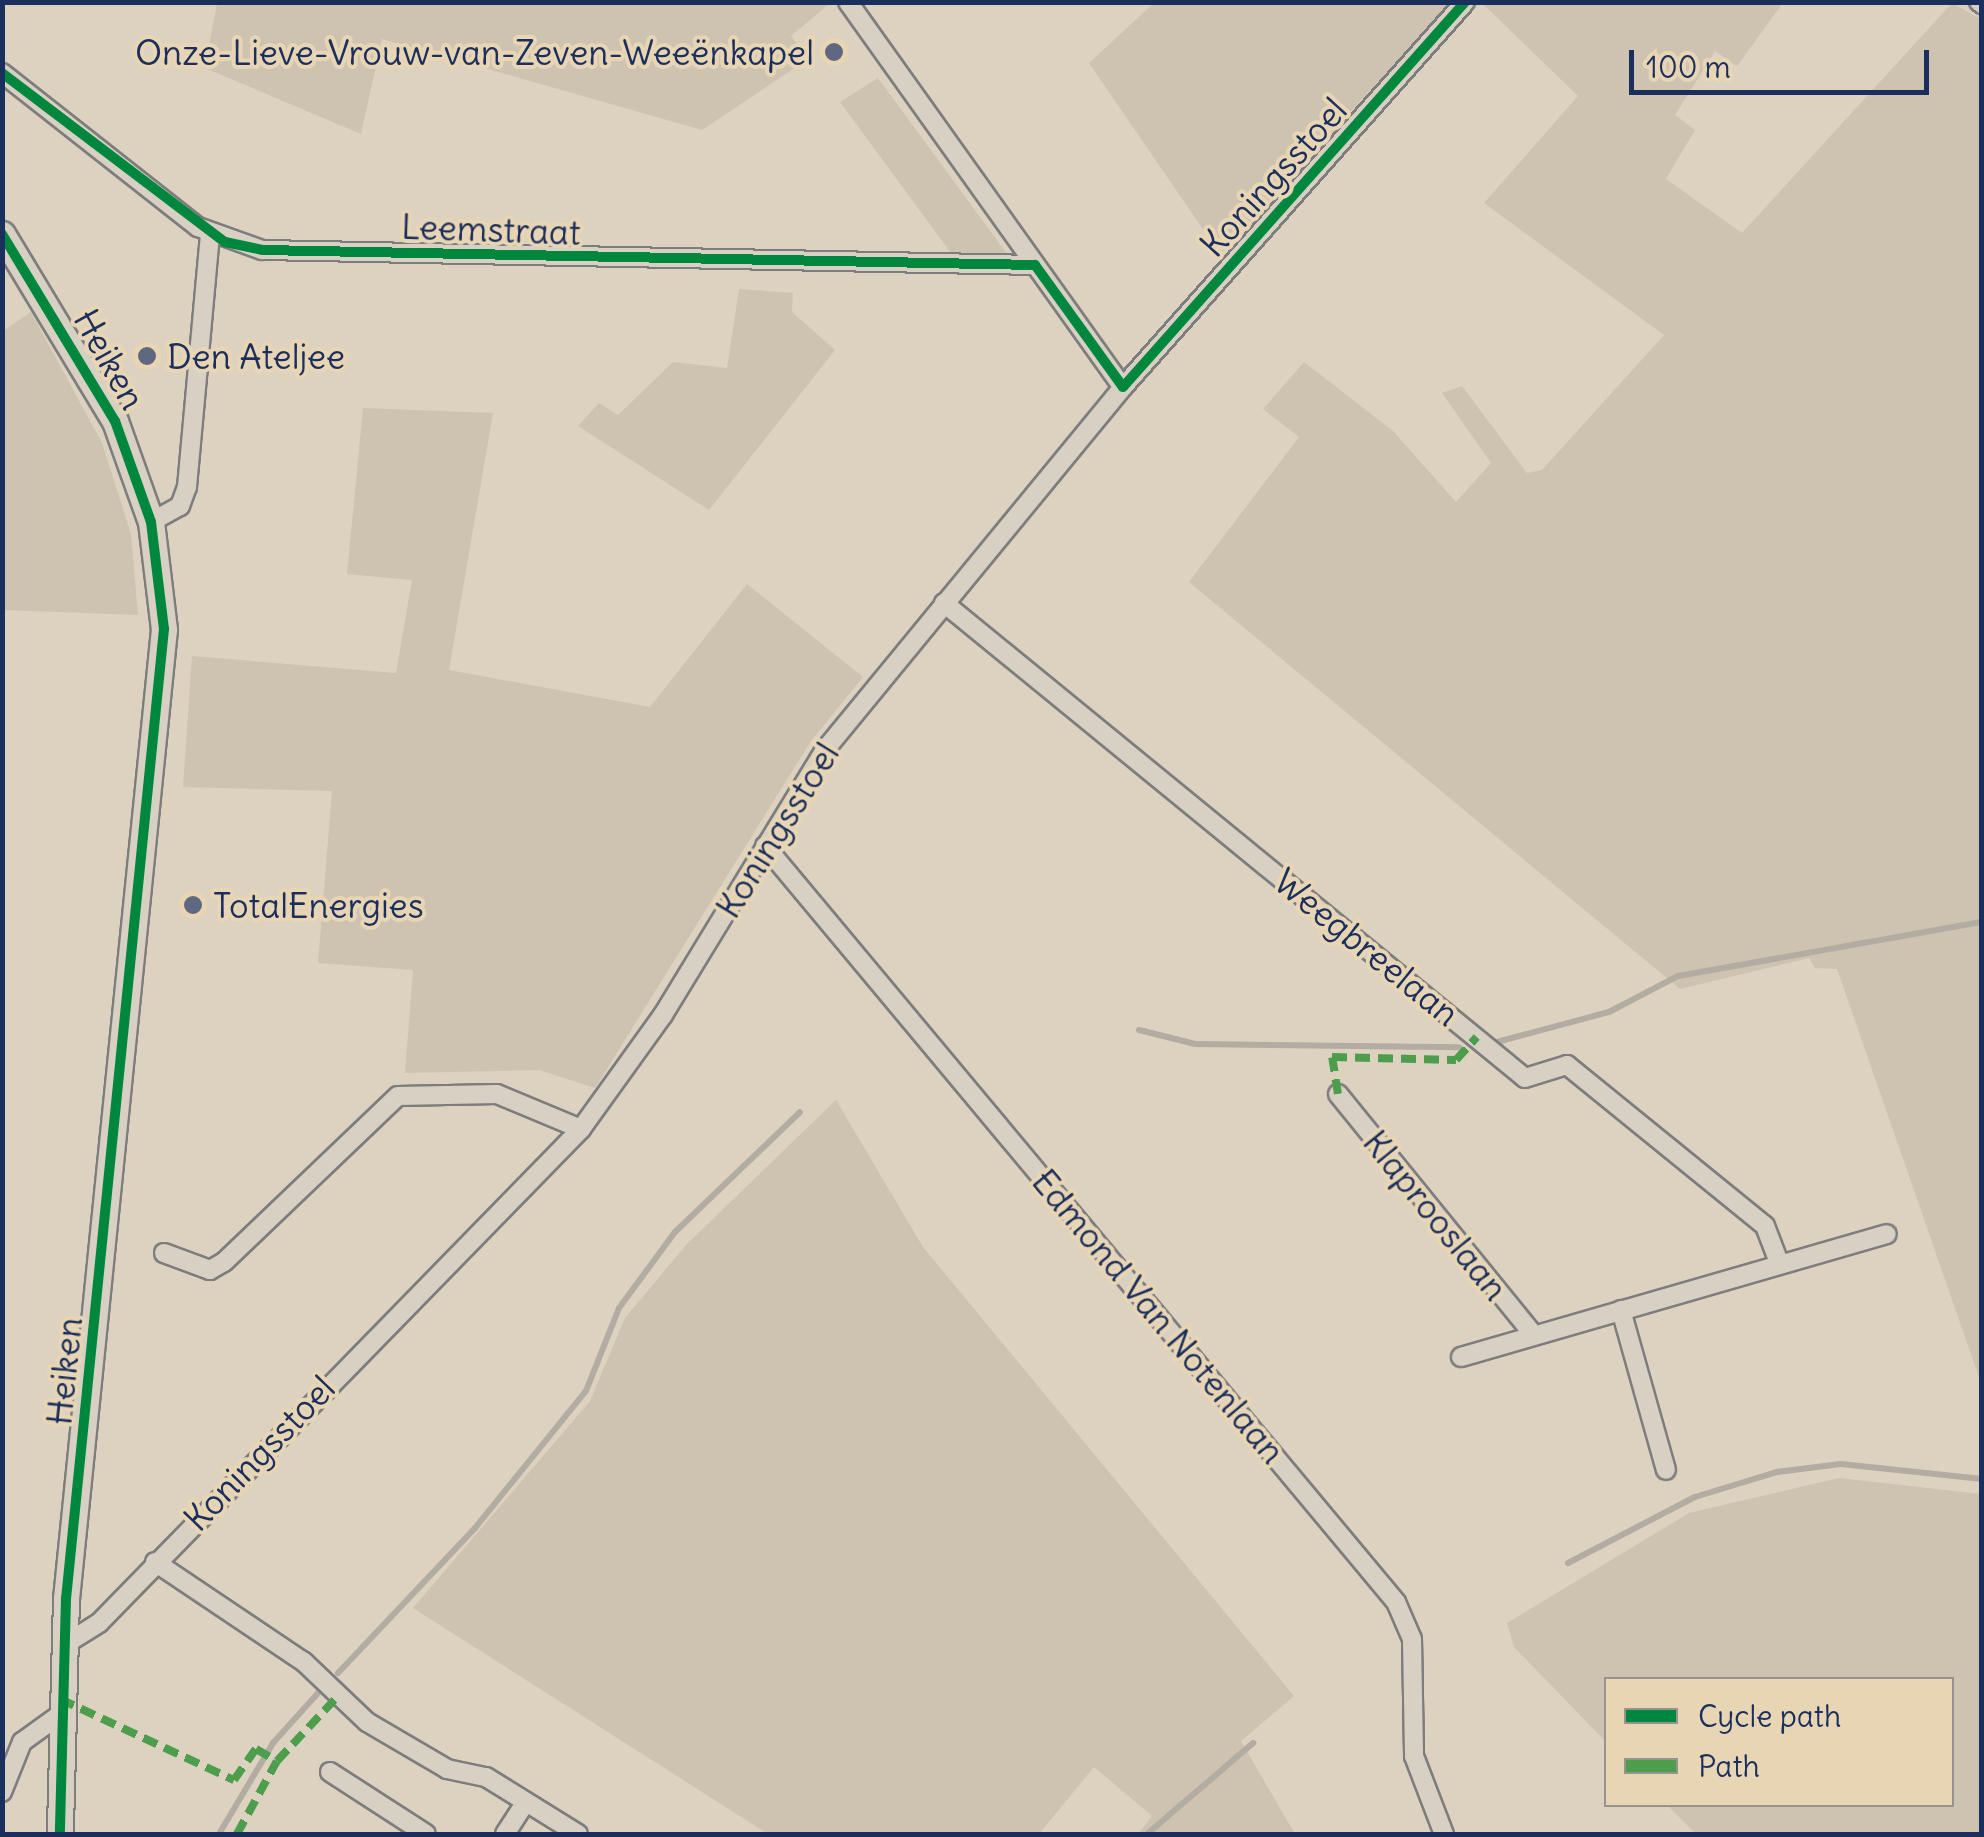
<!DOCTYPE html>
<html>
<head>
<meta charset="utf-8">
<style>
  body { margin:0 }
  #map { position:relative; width:1984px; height:1837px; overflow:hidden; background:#dcd2bf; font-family:Delius,sans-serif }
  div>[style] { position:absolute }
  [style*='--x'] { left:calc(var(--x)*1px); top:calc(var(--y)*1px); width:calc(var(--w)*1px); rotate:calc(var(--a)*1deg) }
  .green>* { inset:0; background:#cec3b0 }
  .stream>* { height:6px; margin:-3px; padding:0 3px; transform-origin:3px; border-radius:3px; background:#b3aca2 }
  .roads { filter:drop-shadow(2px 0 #7e7d7e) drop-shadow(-2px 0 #7e7d7e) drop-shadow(0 2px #7e7d7e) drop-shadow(0 -2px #7e7d7e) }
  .street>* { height:18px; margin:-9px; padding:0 9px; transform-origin:9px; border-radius:9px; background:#d8d0c3 }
  .secondary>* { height:25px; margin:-12.5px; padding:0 12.5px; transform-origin:12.5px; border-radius:12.5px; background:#d8d0c3 }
  .quiet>* { height:8px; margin-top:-4px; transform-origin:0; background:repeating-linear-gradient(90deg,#4c9d4c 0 15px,transparent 0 23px) }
  .cycleway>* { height:10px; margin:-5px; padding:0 5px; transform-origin:5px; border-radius:5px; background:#00873e }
  .dots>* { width:28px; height:28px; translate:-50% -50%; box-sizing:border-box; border:5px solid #e8d5b3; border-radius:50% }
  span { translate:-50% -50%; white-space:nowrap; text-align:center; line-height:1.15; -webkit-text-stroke:8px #e8d5b3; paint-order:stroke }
  .poi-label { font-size:35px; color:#1b2f5e }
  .right { translate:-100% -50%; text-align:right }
  .left { translate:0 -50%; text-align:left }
  .street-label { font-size:35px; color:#1b2f5e }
  .frame { position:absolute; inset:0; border:5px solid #1b2f5e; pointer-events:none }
  .legend { position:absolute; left:1604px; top:1677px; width:350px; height:130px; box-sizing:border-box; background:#e8d5b3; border:2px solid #969391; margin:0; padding:12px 18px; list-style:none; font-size:30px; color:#1b2f5e }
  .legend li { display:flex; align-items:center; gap:20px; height:50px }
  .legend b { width:50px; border:2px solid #969391 }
  .scale { position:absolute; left:1629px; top:50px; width:300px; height:45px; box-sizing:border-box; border:5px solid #1b2f5e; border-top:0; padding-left:12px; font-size:30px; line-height:35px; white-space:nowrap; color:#1b2f5e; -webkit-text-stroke:8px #e8d5b3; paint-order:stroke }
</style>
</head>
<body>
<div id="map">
  <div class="green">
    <i style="clip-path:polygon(1155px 2px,1450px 2px,1450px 3px,1220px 254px,1089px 63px)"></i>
    <i style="clip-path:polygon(217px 3px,828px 2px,829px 4px,791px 36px,808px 59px,702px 130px,382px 39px,361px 134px,205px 68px)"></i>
    <i style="clip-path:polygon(1482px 3px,1783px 3px,1737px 66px,1715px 51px,1675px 115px,1695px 130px,1666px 179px,1742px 233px,1952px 3px,1981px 19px,1981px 1383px,1837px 969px,1815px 968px,1809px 958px,1680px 989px,1189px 582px,1299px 437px,1263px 409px,1304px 362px,1393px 431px,1456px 502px,1491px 463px,1442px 393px,1462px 386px,1527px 473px,1542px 470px,1664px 335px,1484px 203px,1578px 96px)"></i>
    <i style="clip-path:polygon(878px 78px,1010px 258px,954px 257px,840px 102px)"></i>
    <i style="clip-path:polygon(739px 289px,793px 293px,792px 312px,835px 350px,709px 510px,578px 426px,599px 403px,618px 415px,673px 362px,727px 368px)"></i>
    <i style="clip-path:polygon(31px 312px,102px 443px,131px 534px,138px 615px,3px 610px,3px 331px)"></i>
    <i style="clip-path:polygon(363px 408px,493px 413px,449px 670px,650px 707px,747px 584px,863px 677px,811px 741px,595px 1088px,539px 1070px,405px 1073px,413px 970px,318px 963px,332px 791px,183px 787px,192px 656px,396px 673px,412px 580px,347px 574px)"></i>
    <i style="clip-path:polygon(836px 1100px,923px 1247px,1294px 1696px,1241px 1741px,1295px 1834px,1138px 1834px,1152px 1816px,1094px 1767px,1039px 1834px,768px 1834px,413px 1608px,590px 1401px,625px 1318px,686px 1245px)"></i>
    <i style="clip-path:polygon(1839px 1478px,1981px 1494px,1981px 1834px,1696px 1834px,1667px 1805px,1952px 1804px,1952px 1680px,1606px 1680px,1606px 1742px,1514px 1647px,1507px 1623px,1689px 1513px)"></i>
  </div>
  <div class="stream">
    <i style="--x:1139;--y:1030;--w:58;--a:14"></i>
    <i style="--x:1195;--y:1044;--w:264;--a:0.7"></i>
    <i style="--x:1497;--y:1042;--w:116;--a:-15"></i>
    <i style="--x:1609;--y:1012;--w:78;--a:-27.6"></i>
    <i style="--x:1678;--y:976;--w:309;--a:-10.1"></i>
    <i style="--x:1568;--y:1563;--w:143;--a:-27.5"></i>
    <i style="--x:1695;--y:1497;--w:86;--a:-17"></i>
    <i style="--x:1777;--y:1472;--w:64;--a:-7.1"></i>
    <i style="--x:1841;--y:1464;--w:142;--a:6.1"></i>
    <i style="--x:338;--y:1673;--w:199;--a:-46.6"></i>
    <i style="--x:475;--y:1528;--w:176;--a:-51"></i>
    <i style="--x:586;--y:1391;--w:89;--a:-68.3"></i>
    <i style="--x:619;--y:1308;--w:94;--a:-53.6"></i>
    <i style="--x:675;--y:1232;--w:173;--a:-43.8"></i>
    <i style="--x:219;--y:1834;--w:106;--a:-59.3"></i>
    <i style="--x:273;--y:1743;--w:69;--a:-48"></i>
    <i style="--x:1147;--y:1834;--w:140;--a:-40.6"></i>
  </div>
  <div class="roads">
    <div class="street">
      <i style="--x:848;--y:2;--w:473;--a:54.5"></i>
      <i style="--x:1979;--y:2;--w:4;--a:34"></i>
      <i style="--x:2;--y:73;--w:249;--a:38.2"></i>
      <i style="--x:198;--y:227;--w:68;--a:19.8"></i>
      <i style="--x:262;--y:250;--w:773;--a:1.11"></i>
      <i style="--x:151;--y:522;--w:33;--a:-29"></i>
      <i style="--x:180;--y:506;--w:20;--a:-70"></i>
      <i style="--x:187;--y:487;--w:255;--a:-84.8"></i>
      <i style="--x:944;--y:603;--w:750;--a:39.27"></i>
      <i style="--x:1525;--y:1078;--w:44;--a:-17.2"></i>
      <i style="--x:1567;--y:1065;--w:255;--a:39.1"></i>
      <i style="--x:1765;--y:1226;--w:40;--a:69"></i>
      <i style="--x:765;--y:846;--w:985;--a:50.15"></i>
      <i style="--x:1396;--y:1602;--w:40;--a:66.6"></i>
      <i style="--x:1412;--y:1639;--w:117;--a:89"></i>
      <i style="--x:1414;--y:1756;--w:84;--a:69"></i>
      <i style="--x:1338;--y:1094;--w:311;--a:50.9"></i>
      <i style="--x:164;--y:1253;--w:49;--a:20.3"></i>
      <i style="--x:210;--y:1270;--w:16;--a:-30"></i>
      <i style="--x:224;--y:1262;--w:240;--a:-43.7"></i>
      <i style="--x:398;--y:1096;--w:99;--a:-1.2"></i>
      <i style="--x:497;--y:1094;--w:91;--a:22.6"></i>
      <i style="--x:1621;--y:1310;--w:166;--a:74.3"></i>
      <i style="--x:1461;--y:1357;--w:443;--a:-16.1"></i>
      <i style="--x:155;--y:1562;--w:179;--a:33.9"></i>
      <i style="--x:304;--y:1662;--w:87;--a:43.6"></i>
      <i style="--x:367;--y:1722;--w:93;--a:30.4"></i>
      <i style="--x:447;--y:1769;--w:40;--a:12"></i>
      <i style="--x:486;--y:1777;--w:108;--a:31.8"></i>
      <i style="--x:62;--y:1646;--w:44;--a:-31.9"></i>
      <i style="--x:99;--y:1623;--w:690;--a:-45.7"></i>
      <i style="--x:581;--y:1129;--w:140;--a:-54.3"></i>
      <i style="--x:663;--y:1015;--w:309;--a:-58.6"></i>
      <i style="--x:824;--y:751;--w:471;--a:-50.6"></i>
      <i style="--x:1123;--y:387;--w:515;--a:-48.38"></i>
      <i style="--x:330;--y:1772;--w:114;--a:32.9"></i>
      <i style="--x:2;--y:1792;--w:54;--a:-68.2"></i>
      <i style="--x:22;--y:1742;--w:44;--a:-35.8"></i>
      <i style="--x:505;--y:1834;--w:38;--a:-57"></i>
    </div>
    <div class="secondary">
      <i style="--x:2;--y:234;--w:218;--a:58.9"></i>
      <i style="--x:115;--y:421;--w:107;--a:70.4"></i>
      <i style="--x:151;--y:522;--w:108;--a:83.1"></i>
      <i style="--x:164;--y:629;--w:974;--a:95.77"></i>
      <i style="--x:66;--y:1598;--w:236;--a:91.5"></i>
    </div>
  </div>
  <div class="quiet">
    <i style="--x:1338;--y:1094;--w:37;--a:-99"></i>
    <i style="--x:1332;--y:1057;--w:124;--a:1.4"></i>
    <i style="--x:1456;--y:1060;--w:31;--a:-48"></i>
    <i style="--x:60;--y:1699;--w:192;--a:25"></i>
    <i style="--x:234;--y:1780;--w:38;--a:-55"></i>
    <i style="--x:256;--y:1749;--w:24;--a:30"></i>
    <i style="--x:237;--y:1834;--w:83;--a:-61.3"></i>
    <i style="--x:277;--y:1761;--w:89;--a:-46.8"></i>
  </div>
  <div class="cycleway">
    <i style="--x:2;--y:73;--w:280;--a:37.2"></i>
    <i style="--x:225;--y:242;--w:38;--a:12"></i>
    <i style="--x:262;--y:250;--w:773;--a:1.11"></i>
    <i style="--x:1035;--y:265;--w:150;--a:54.2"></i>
    <i style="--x:1123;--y:387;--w:515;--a:-48.38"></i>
    <i style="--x:2;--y:234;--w:218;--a:58.9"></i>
    <i style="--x:115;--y:421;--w:107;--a:70.4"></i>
    <i style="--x:151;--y:522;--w:108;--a:83.1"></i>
    <i style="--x:164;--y:629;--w:974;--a:95.77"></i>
    <i style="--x:66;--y:1598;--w:236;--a:91.5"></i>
  </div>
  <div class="dots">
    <i style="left:834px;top:52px;background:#5f6880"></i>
    <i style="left:147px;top:356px;background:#5f6880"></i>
    <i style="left:193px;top:905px;background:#5f6880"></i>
  </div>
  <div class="poi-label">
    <span class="right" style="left:814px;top:52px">Onze-Lieve-Vrouw-van-Zeven-Weeënkapel</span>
    <span class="left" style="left:167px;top:356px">Den Ateljee</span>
    <span class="left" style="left:213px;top:905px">TotalEnergies</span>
  </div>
  <div class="street-label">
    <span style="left:1273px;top:177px;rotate:-48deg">Koningsstoel</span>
    <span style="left:491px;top:229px;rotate:2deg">Leemstraat</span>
    <span style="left:110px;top:359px;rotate:61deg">Heiken</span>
    <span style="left:777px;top:830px;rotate:-58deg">Koningsstoel</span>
    <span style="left:1367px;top:947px;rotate:39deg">Weegbreelaan</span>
    <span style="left:1436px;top:1215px;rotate:51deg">Klaprooslaan</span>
    <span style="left:1159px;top:1316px;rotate:50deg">Edmond Van Notenlaan</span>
    <span style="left:64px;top:1371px;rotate:-84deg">Heiken</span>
    <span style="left:259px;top:1453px;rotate:-46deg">Koningsstoel</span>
  </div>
  <div class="frame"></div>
  <ul class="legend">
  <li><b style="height:12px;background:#00873e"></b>Cycle path</li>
  <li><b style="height:12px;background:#4c9d4c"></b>Path</li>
  </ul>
  <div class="scale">100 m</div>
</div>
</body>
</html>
